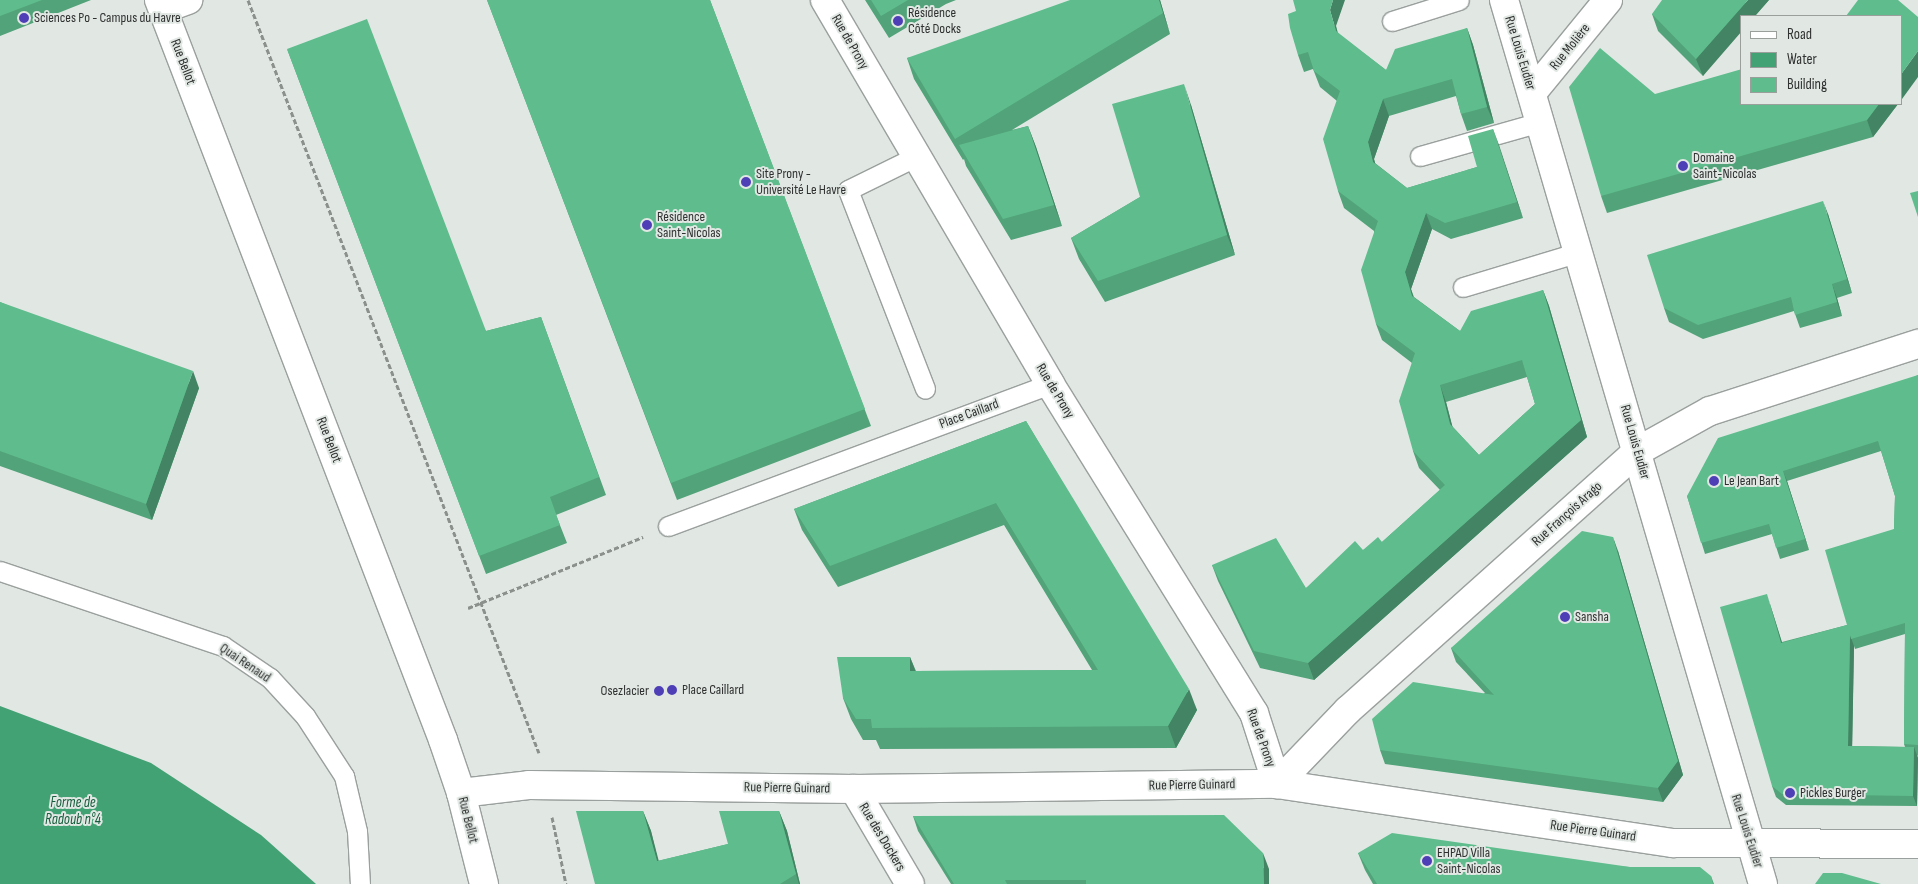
<!DOCTYPE html>
<html>
<head>
<meta charset="utf-8">
<style>
  body { margin:0 }
  #map { position:relative; width:1918px; height:884px; overflow:hidden; background:#e1e8e4; font-family:"Sofia Sans Condensed",sans-serif }
  div>[style] { position:absolute }
  [style*='--x'] { left:calc(var(--x)*1px); top:calc(var(--y)*1px); width:calc(var(--w)*1px); rotate:calc(var(--a)*1deg) }
  .water>* { inset:0; background:#42a274 }
  .path>* { height:3px; margin-top:-1.5px; transform-origin:0; background:repeating-linear-gradient(90deg,#8b908d 0 5px,transparent 0 7.5px) }
  .roads { filter:drop-shadow(1px 0 #9aa09d) drop-shadow(-1px 0 #9aa09d) drop-shadow(0 1px #9aa09d) drop-shadow(0 -1px #9aa09d) }
  .service>* { height:19px; margin:-9.5px; padding:0 9.5px; transform-origin:9.5px; border-radius:9.5px; background:#fff }
  .minor>* { height:28px; margin:-14px; padding:0 14px; transform-origin:14px; border-radius:14px; background:#fff }
  .wall>* { inset:0; background:#52a379 }
  .shaded-wall>* { inset:0; background:#428463 }
  .building>* { inset:0; background:#5fbd8d }
  .dots>* { width:14px; height:14px; translate:-50% -50%; box-sizing:border-box; border:2px solid #e1e8e4; border-radius:50% }
  span { translate:-50% -50%; white-space:nowrap; text-align:center; line-height:1.15; -webkit-text-stroke:4px #e1e8e4; paint-order:stroke }
  .poi-label { font-size:14px; color:#2f3130 }
  .left { translate:0 -50%; text-align:left }
  .right { translate:-100% -50%; text-align:right }
  .street-label { font-size:14px; color:#2f3130 }
  .water-label { font-size:15px; color:#165d3d; font-style:italic }
  .legend { position:absolute; left:1740px; top:15px; width:162px; height:90px; box-sizing:border-box; background:#e1e8e4; border:1px solid #9a9f9c; margin:0; padding:6px 9px; list-style:none; font-size:15px; color:#2f3130 }
  .legend li { display:flex; align-items:center; gap:10px; height:25px }
  .legend b { width:25px; border:1px solid #9a9f9c }
</style>
</head>
<body>
<div id="map">
  <div class="water">
    <i style="clip-path:polygon(0 706px,151px 763px,261px 835px,316px 884px,0 884px)"></i>
  </div>
  <div class="path">
    <i style="--x:248;--y:0;--w:807;--a:68.87"></i>
    <i style="--x:468;--y:608;--w:189;--a:-22.1"></i>
    <i style="--x:552;--y:817;--w:68;--a:78.2"></i>
  </div>
  <div class="roads">
    <div class="service">
      <i style="--x:1392;--y:21;--w:70;--a:-17.4"></i>
      <i style="--x:917;--y:156;--w:77;--a:153.8"></i>
      <i style="--x:848;--y:190;--w:213;--a:68.8"></i>
      <i style="--x:1420;--y:156;--w:125;--a:-15.8"></i>
      <i style="--x:1463;--y:287;--w:121;--a:-16.8"></i>
      <i style="--x:668;--y:526;--w:408;--a:-20.4"></i>
      <i style="--x:0;--y:571;--w:235;--a:18.6"></i>
      <i style="--x:223;--y:646;--w:57;--a:34.2"></i>
      <i style="--x:270;--y:678;--w:52;--a:47.4"></i>
      <i style="--x:305;--y:716;--w:72;--a:57"></i>
      <i style="--x:344;--y:776;--w:57;--a:76.7"></i>
      <i style="--x:357;--y:831;--w:53;--a:86.8"></i>
    </div>
    <div class="minor">
      <i style="--x:159;--y:0;--w:793;--a:69"></i>
      <i style="--x:443;--y:740;--w:56;--a:71.2"></i>
      <i style="--x:461;--y:793;--w:94;--a:75.8"></i>
      <i style="--x:825;--y:0;--w:445;--a:59.6"></i>
      <i style="--x:1050;--y:384;--w:387;--a:58.2"></i>
      <i style="--x:1254;--y:713;--w:75;--a:72.1"></i>
      <i style="--x:1277;--y:784;--w:103;--a:-46.2"></i>
      <i style="--x:1348;--y:710;--w:389;--a:-41.8"></i>
      <i style="--x:1638;--y:451;--w:82;--a:-29.1"></i>
      <i style="--x:1710;--y:411;--w:219;--a:-17.9"></i>
      <i style="--x:1504;--y:0;--w:921;--a:73.67"></i>
      <i style="--x:163;--y:9;--w:27;--a:-20"></i>
      <i style="--x:1532;--y:93;--w:120;--a:-50.7"></i>
      <i style="--x:854;--y:789;--w:110;--a:59.5"></i>
      <i style="--x:461;--y:793;--w:68;--a:-6.7"></i>
      <i style="--x:529;--y:785;--w:325;--a:0.7"></i>
      <i style="--x:854;--y:789;--w:423;--a:-0.7"></i>
      <i style="--x:1277;--y:784;--w:400;--a:8.5"></i>
      <i style="--x:1673;--y:843;--w:245;--a:0.2"></i>
    </div>
  </div>
  <div class="wall">
    <i style="clip-path:polygon(0 0,91px 0,0 36px)"></i>
    <i style="clip-path:polygon(487px 0,710px 0,871px 426px,677px 500px)"></i>
    <i style="clip-path:polygon(865px 0,956px 0,946px 4px,889px 38px)"></i>
    <i style="clip-path:polygon(1160px 0,1170px 34px,1012px 130px,1028px 126px,1036px 147px,1062px 226px,1011px 240px,966px 166px,964px 159px,963px 160px,914px 79px,907px 58px)"></i>
    <i style="clip-path:polygon(1769px 0,1755px 16px,1742px 16px,1703px 76px,1658px 31px,1652px 14px)"></i>
    <i style="clip-path:polygon(evenodd,1296px 11px,1336px 26px,1337px 33px,1386px 70px,1467px 28px,1473px 45px,1494px 123px,1467px 131px,1461px 114px,1456px 96px,1389px 116px,1374px 159px,1375px 163px,1407px 188px,1477px 167px,1493px 129px,1523px 218px,1451px 239px,1432px 229px,1411px 289px,1414px 297px,1460px 331px,1543px 290px,1549px 306px,1587px 437px,1314px 680px,1260px 668px,1218px 581px,1212px 565px,1306px 588px,1363px 550px,1382px 542px,1440px 490px,1419px 468px,1413px 451px,1412px 363px,1382px 340px,1376px 324px,1374px 231px,1344px 208px,1338px 191px,1337px 101px,1320px 87px,1313px 69px,1304px 72px,1298px 55px,1296px 11px,1527px 377px,1535px 404px,1479px 455px,1452px 426px,1446px 402px,1527px 377px)"></i>
    <i style="clip-path:polygon(287px 49px,486px 331px,541px 317px,606px 495px,556px 515px,567px 543px,486px 574px)"></i>
    <i style="clip-path:polygon(1655px 94px,1898px 104px,1873px 137px,1607px 213px,1601px 196px)"></i>
    <i style="clip-path:polygon(1191px 105px,1235px 255px,1105px 302px,1079px 259px,1071px 238px,1140px 197px)"></i>
    <i style="clip-path:polygon(1828px 214px,1852px 293px,1837px 298px,1842px 316px,1800px 328px,1794px 311px,1703px 339px,1669px 322px,1664px 308px)"></i>
    <i style="clip-path:polygon(0 302px,199px 388px,152px 520px,0 466px)"></i>
    <i style="clip-path:polygon(evenodd,1918px 375px,1918px 756px,1917px 755px,1918px 758px,1917px 806px,1786px 805px,1776px 797px,1772px 786px,1770px 604px,1782px 642px,1847px 625px,1894px 529px,1895px 496px,1881px 451px,1787px 481px,1809px 550px,1780px 559px,1772px 534px,1705px 554px,1687px 496px,1918px 375px,1905px 634px,1904px 744px,1905px 747px,1852px 746px,1854px 646px,1855px 649px,1905px 634px)"></i>
    <i style="clip-path:polygon(1026px 421px,1197px 710px,1176px 748px,880px 749px,876px 740px,863px 740px,851px 719px,843px 698px,910px 657px,916px 671px,1092px 670px,1004px 525px,838px 587px,802px 530px,794px 509px)"></i>
    <i style="clip-path:polygon(1618px 551px,1683px 775px,1663px 802px,1385px 764px,1380px 750px,1485px 693px,1456px 662px,1451px 648px)"></i>
    <i style="clip-path:polygon(643px 811px,651px 831px,658px 861px,728px 844px,779px 811px,787px 831px,800px 884px,595px 884px)"></i>
    <i style="clip-path:polygon(913px 816px,1269px 869px,1269px 884px,951px 884px,918px 831px)"></i>
    <i style="clip-path:polygon(1358px 853px,1630px 867px,1711px 876px,1714px 884px,1373px 884px,1365px 870px)"></i>
  </div>
  <div class="shaded-wall">
    <i style="clip-path:polygon(1159px 0,1160px 0,1170px 34px,1163px 13px)"></i>
    <i style="clip-path:polygon(1333px 0,1345px 0,1336px 26px,1342px 48px,1336px 31px,1330px 10px)"></i>
    <i style="clip-path:polygon(1748px 0,1769px 0,1755px 16px,1742px 16px,1742px 31px,1703px 76px,1696px 59px)"></i>
    <i style="clip-path:polygon(1467px 28px,1473px 45px,1494px 123px,1487px 107px)"></i>
    <i style="clip-path:polygon(1918px 51px,1918px 77px,1902px 99px,1902px 73px)"></i>
    <i style="clip-path:polygon(1184px 84px,1191px 105px,1235px 255px,1227px 235px)"></i>
    <i style="clip-path:polygon(1383px 99px,1389px 116px,1374px 159px,1379px 178px,1373px 162px,1368px 142px)"></i>
    <i style="clip-path:polygon(1879px 104px,1898px 104px,1873px 137px,1867px 120px)"></i>
    <i style="clip-path:polygon(1028px 126px,1036px 147px,1062px 226px,1054px 205px)"></i>
    <i style="clip-path:polygon(1493px 129px,1499px 145px,1523px 218px,1517px 202px)"></i>
    <i style="clip-path:polygon(1823px 201px,1828px 214px,1852px 293px,1847px 279px)"></i>
    <i style="clip-path:polygon(1426px 213px,1432px 229px,1411px 289px,1418px 313px,1412px 296px,1405px 272px)"></i>
    <i style="clip-path:polygon(1832px 284px,1837px 298px,1842px 316px,1837px 302px)"></i>
    <i style="clip-path:polygon(1543px 290px,1549px 306px,1587px 437px,1314px 680px,1308px 663px,1581px 420px)"></i>
    <i style="clip-path:polygon(193px 371px,199px 388px,152px 520px,146px 504px)"></i>
    <i style="clip-path:polygon(1440px 385px,1446px 402px,1456px 440px,1450px 424px)"></i>
    <i style="clip-path:polygon(1783px 471px,1787px 481px,1809px 550px,1805px 539px)"></i>
    <i style="clip-path:polygon(1613px 537px,1618px 551px,1683px 775px,1663px 802px,1658px 788px)"></i>
    <i style="clip-path:polygon(1767px 594px,1770px 604px,1785px 653px,1781px 643px)"></i>
    <i style="clip-path:polygon(1850px 635px,1854px 646px,1852px 757px,1848px 746px)"></i>
    <i style="clip-path:polygon(910px 657px,918px 678px,910px 671px)"></i>
    <i style="clip-path:polygon(1189px 689px,1197px 710px,1176px 748px,1168px 726px)"></i>
    <i style="clip-path:polygon(1914px 747px,1918px 758px,1917px 806px,1913px 796px)"></i>
    <i style="clip-path:polygon(643px 811px,651px 831px,664px 881px,657px 861px)"></i>
    <i style="clip-path:polygon(779px 811px,787px 831px,800px 884px,799px 884px,796px 874px)"></i>
    <i style="clip-path:polygon(1263px 853px,1269px 869px,1269px 884px,1264px 884px)"></i>
  </div>
  <div class="building">
    <i style="clip-path:polygon(0 0,42px 0,0 16px)"></i>
    <i style="clip-path:polygon(487px 0,710px 0,865px 409px,671px 483px)"></i>
    <i style="clip-path:polygon(871px 0,908px 0,881px 16px)"></i>
    <i style="clip-path:polygon(1070px 0,1159px 0,1163px 13px,955px 139px,907px 58px)"></i>
    <i style="clip-path:polygon(evenodd,1293px 0,1333px 0,1330px 10px,1336px 31px,1386px 70px,1395px 49px,1467px 28px,1487px 107px,1461px 114px,1452px 79px,1383px 99px,1368px 142px,1373px 162px,1407px 188px,1477px 167px,1468px 136px,1493px 129px,1517px 202px,1445px 223px,1426px 213px,1405px 272px,1412px 296px,1460px 331px,1471px 311px,1543px 290px,1581px 420px,1308px 663px,1254px 651px,1212px 565px,1276px 538px,1306px 588px,1355px 541px,1363px 550px,1378px 537px,1382px 542px,1445px 485px,1413px 451px,1399px 401px,1415px 353px,1376px 324px,1361px 270px,1378px 221px,1338px 191px,1323px 139px,1340px 91px,1314px 71px,1308px 52px,1298px 55px,1290px 28px,1288px 14px,1296px 11px,1293px 0,1522px 360px,1535px 404px,1479px 455px,1450px 424px,1440px 385px,1522px 360px)"></i>
    <i style="clip-path:polygon(1662px 0,1748px 0,1696px 59px,1652px 14px)"></i>
    <i style="clip-path:polygon(1858px 0,1898px 0,1918px 17px,1918px 51px,1902px 73px,1902px 16px,1846px 16px)"></i>
    <i style="clip-path:polygon(367px 19px,486px 331px,541px 317px,599px 477px,550px 497px,560px 525px,479px 556px,287px 49px)"></i>
    <i style="clip-path:polygon(1600px 48px,1655px 94px,1742px 69px,1742px 104px,1879px 104px,1867px 120px,1601px 196px,1569px 87px)"></i>
    <i style="clip-path:polygon(1184px 84px,1227px 235px,1098px 281px,1071px 238px,1140px 197px,1112px 104px)"></i>
    <i style="clip-path:polygon(1028px 126px,1054px 205px,1003px 219px,959px 145px)"></i>
    <i style="clip-path:polygon(1918px 191px,1918px 217px,1910px 193px)"></i>
    <i style="clip-path:polygon(1823px 201px,1847px 279px,1832px 284px,1837px 302px,1795px 315px,1791px 297px,1698px 325px,1664px 308px,1647px 255px)"></i>
    <i style="clip-path:polygon(0 302px,193px 371px,146px 504px,0 451px)"></i>
    <i style="clip-path:polygon(1918px 375px,1918px 745px,1904px 744px,1905px 623px,1851px 639px,1850px 635px,1848px 746px,1914px 747px,1913px 796px,1782px 794px,1772px 786px,1720px 607px,1767px 594px,1781px 643px,1847px 625px,1825px 550px,1894px 529px,1895px 496px,1878px 441px,1783px 471px,1805px 539px,1776px 548px,1769px 524px,1701px 543px,1687px 496px,1718px 438px)"></i>
    <i style="clip-path:polygon(1026px 421px,1189px 689px,1168px 726px,872px 728px,871px 719px,856px 719px,843px 698px,837px 657px,910px 657px,910px 671px,1098px 670px,996px 503px,830px 566px,794px 509px)"></i>
    <i style="clip-path:polygon(1582px 531px,1613px 537px,1678px 761px,1658px 788px,1380px 750px,1372px 719px,1413px 682px,1494px 695px,1451px 648px)"></i>
    <i style="clip-path:polygon(576px 811px,643px 811px,657px 861px,728px 844px,719px 811px,779px 811px,796px 874px,780px 884px,595px 884px)"></i>
    <i style="clip-path:polygon(1224px 815px,1263px 853px,1264px 884px,1086px 884px,1086px 880px,1005px 880px,1007px 884px,954px 884px,913px 816px)"></i>
    <i style="clip-path:polygon(1392px 833px,1630px 867px,1700px 867px,1711px 876px,1713px 884px,1377px 884px,1358px 853px)"></i>
    <i style="clip-path:polygon(1823px 873px,1842px 873px,1881px 884px,1815px 884px)"></i>
  </div>
  <div class="dots">
    <i style="left:24px;top:18px;background:#4f3fb7"></i>
    <i style="left:898px;top:21px;background:#4f3fb7"></i>
    <i style="left:1683px;top:166px;background:#4f3fb7"></i>
    <i style="left:746px;top:182px;background:#4f3fb7"></i>
    <i style="left:647px;top:225px;background:#4f3fb7"></i>
    <i style="left:1714px;top:481px;background:#4f3fb7"></i>
    <i style="left:1565px;top:617px;background:#4f3fb7"></i>
    <i style="left:672px;top:690px;background:#4f3fb7"></i>
    <i style="left:659px;top:691px;background:#4f3fb7"></i>
    <i style="left:1790px;top:793px;background:#4f3fb7"></i>
    <i style="left:1427px;top:861px;background:#4f3fb7"></i>
  </div>
  <div class="poi-label">
    <span class="left" style="left:908px;top:21px">Résidence<br>Côté Docks</span>
    <span class="left" style="left:34px;top:18px">Sciences Po - Campus du Havre</span>
    <span class="left" style="left:1693px;top:166px">Domaine<br>Saint-Nicolas</span>
    <span class="left" style="left:756px;top:182px">Site Prony -<br>Université Le Havre</span>
    <span class="left" style="left:657px;top:225px">Résidence<br>Saint-Nicolas</span>
    <span class="left" style="left:1724px;top:481px">Le Jean Bart</span>
    <span class="left" style="left:1575px;top:617px">Sansha</span>
    <span class="left" style="left:682px;top:690px">Place Caillard</span>
    <span class="right" style="left:649px;top:691px">Osezlacier</span>
    <span class="left" style="left:1800px;top:793px">Pickles Burger</span>
    <span class="left" style="left:1437px;top:861px">EHPAD Villa<br>Saint-Nicolas</span>
  </div>
  <div class="street-label">
    <span style="left:850px;top:42px;rotate:60deg">Rue de Prony</span>
    <span style="left:1570px;top:47px;rotate:-51deg">Rue Molière</span>
    <span style="left:1520px;top:53px;rotate:73deg">Rue Louis Eudier</span>
    <span style="left:183px;top:62px;rotate:69deg">Rue Bellot</span>
    <span style="left:1055px;top:391px;rotate:59deg">Rue de Prony</span>
    <span style="left:969px;top:414px;rotate:-20deg">Place Caillard</span>
    <span style="left:329px;top:440px;rotate:69deg">Rue Bellot</span>
    <span style="left:1635px;top:442px;rotate:74deg">Rue Louis Eudier</span>
    <span style="left:1567px;top:514px;rotate:-42deg">Rue François Arago</span>
    <span style="left:245px;top:663px;rotate:34deg">Quai Renaud</span>
    <span style="left:1261px;top:738px;rotate:70deg">Rue de Prony</span>
    <span style="left:1192px;top:785px;rotate:-1deg">Rue Pierre Guinard</span>
    <span style="left:787px;top:788px;rotate:1deg">Rue Pierre Guinard</span>
    <span style="left:468px;top:820px;rotate:76deg">Rue Bellot</span>
    <span style="left:1593px;top:831px;rotate:8deg">Rue Pierre Guinard</span>
    <span style="left:1747px;top:831px;rotate:72deg">Rue Louis Eudier</span>
    <span style="left:882px;top:837px;rotate:59deg">Rue des Dockers</span>
  </div>
  <div class="water-label">
    <span style="left:73px;top:811px">Forme de<br>Radoub n°4</span>
  </div>
  <ul class="legend">
  <li><b style="height:6px;background:#fff"></b>Road</li>
  <li><b style="height:14px;background:#42a274"></b>Water</li>
  <li><b style="height:14px;background:#5fbd8d"></b>Building</li>
  </ul>
</div>
</body>
</html>
